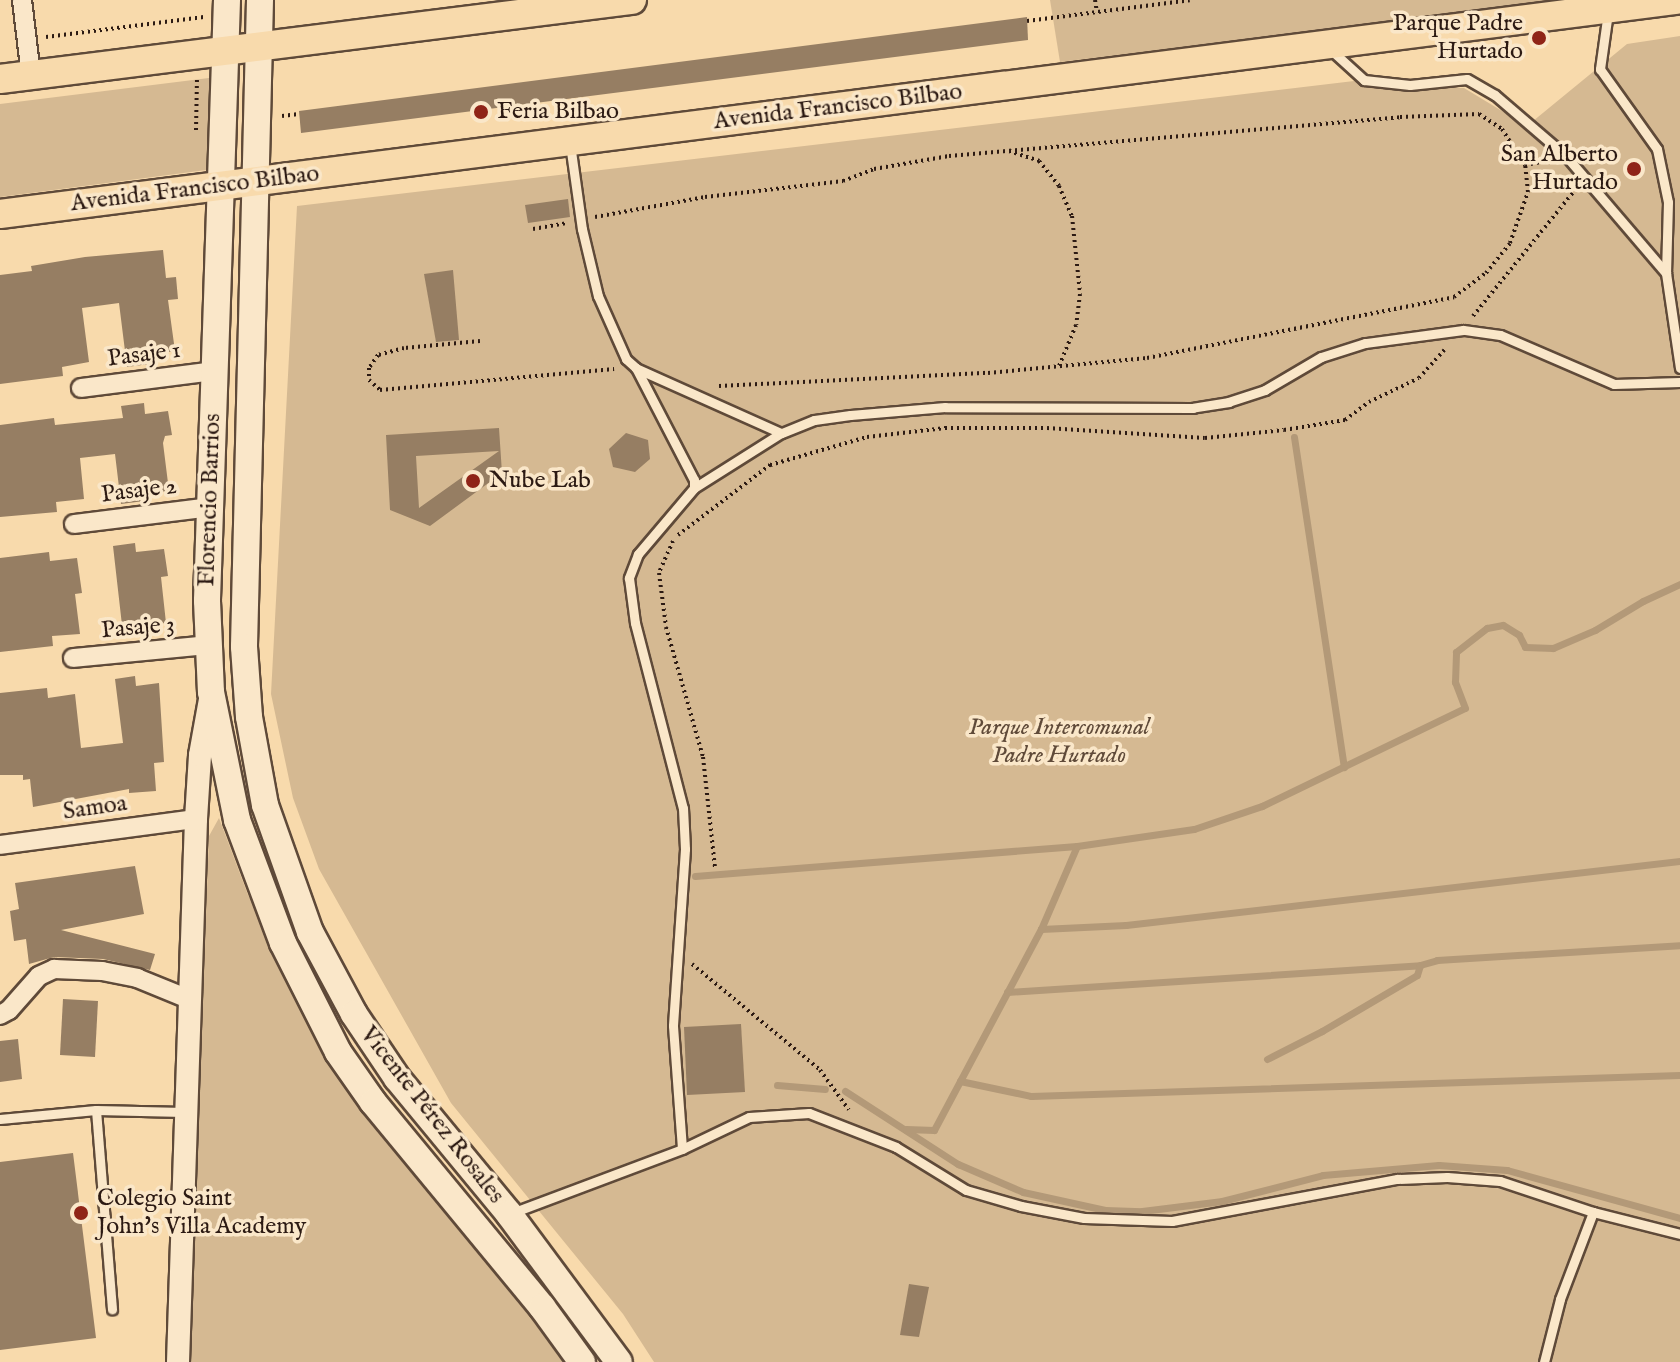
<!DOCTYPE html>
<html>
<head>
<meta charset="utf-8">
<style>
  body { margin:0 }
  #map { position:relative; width:1680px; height:1362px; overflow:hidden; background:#f8daac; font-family:"IM FELL English",serif }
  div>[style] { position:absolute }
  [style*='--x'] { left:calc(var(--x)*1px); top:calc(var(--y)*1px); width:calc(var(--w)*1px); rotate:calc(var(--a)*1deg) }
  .green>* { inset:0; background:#d5b992 }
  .stream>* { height:7px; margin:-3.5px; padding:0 3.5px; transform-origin:3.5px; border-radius:3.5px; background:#b39978 }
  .building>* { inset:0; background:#967e63 }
  .path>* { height:4px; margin-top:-2px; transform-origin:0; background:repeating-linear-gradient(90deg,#2c1a13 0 2px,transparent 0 6px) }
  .roads { filter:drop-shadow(2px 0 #5f4a39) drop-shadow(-2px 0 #5f4a39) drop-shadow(0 2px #5f4a39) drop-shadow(0 -2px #5f4a39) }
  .service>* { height:9px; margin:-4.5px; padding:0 4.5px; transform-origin:4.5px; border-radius:4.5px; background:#fae7c9 }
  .minor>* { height:18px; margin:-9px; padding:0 9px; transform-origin:9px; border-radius:9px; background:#fae7c9 }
  .tertiary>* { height:22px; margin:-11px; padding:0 11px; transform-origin:11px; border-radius:11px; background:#fae7c9 }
  .secondary>* { height:26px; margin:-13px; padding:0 13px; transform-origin:13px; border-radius:13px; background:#fae7c9 }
  .primary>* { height:28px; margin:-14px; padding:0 14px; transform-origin:14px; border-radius:14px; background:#f8daac }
  .dots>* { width:22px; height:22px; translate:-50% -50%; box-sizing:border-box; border:4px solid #fae7c9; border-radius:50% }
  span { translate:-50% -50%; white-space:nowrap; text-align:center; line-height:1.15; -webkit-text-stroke:7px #fae7c9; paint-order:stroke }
  .poi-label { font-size:24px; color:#2c1a13 }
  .right { translate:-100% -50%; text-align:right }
  .left { translate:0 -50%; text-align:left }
  .street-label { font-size:24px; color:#2c1a13 }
  .park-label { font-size:24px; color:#5f4a39; font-style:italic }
</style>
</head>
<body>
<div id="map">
  <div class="green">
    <i style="clip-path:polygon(1050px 0,1561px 0,1060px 62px)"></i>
    <i style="clip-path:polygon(1680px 36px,1680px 1362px,654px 1362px,623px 1314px,451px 1103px,319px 869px,293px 798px,271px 694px,297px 206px,1354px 81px,1373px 88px,1464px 88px,1527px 126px,1627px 44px)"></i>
    <i style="clip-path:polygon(217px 77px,214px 169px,0 197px,0 104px)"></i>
    <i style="clip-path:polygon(219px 818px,248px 895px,384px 1138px,556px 1348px,563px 1362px,189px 1362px,209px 836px)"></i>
  </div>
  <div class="stream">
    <i style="--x:1294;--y:437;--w:334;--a:81.4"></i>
    <i style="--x:695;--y:876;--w:383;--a:-4.5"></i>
    <i style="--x:1077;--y:846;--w:118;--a:-8.3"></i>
    <i style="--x:1194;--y:829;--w:72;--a:-18.7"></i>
    <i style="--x:1262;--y:806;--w:225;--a:-25.8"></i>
    <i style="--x:1465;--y:708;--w:28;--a:-111"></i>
    <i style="--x:1455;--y:682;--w:30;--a:-88"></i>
    <i style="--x:1456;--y:652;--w:39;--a:-38"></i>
    <i style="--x:1487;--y:628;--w:16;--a:-11"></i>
    <i style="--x:1503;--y:625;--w:19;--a:32"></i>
    <i style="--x:1519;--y:635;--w:13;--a:63"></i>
    <i style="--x:1525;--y:647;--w:28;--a:2"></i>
    <i style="--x:1553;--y:648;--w:46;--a:-23.2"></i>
    <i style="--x:1595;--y:630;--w:56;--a:-31.1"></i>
    <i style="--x:1643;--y:601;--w:41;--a:-24.7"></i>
    <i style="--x:1041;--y:929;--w:85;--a:-2.7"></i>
    <i style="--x:1126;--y:925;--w:558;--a:-6.59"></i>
    <i style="--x:1007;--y:992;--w:414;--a:-3.7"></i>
    <i style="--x:1267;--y:1059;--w:62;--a:-27"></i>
    <i style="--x:1322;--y:1031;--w:110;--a:-30.5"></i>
    <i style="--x:1417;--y:975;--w:10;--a:-73"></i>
    <i style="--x:1420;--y:965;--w:18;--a:-16"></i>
    <i style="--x:1437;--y:960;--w:243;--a:-3.5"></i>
    <i style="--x:960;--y:1081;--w:73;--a:11.9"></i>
    <i style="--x:1031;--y:1096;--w:649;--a:-1.85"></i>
    <i style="--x:777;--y:1085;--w:48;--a:4.8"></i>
    <i style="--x:845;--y:1091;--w:135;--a:32.9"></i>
    <i style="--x:958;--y:1164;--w:71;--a:23.3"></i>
    <i style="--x:1023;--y:1192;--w:84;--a:12.4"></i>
    <i style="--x:1105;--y:1210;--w:37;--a:2"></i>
    <i style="--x:1142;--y:1211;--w:81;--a:-7.1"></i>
    <i style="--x:1222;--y:1201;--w:104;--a:-14.4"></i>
    <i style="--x:1323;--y:1175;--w:116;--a:-4.9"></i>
    <i style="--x:1439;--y:1165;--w:68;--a:4.2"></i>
    <i style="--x:1507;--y:1170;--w:180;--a:15.5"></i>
    <i style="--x:906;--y:1129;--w:28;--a:2"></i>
    <i style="--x:934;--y:1130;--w:228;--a:-62"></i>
    <i style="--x:1041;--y:929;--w:90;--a:-66.6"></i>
  </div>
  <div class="building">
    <i style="clip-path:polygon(1027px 17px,1028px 40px,301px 133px,299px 111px)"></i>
    <i style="clip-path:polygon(568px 199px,570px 217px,528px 223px,525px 205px)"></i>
    <i style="clip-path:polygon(163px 250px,166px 278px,176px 277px,178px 299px,168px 300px,175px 351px,148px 355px,149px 364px,127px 367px,119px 303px,82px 308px,89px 362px,62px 367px,63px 376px,0 384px,0 275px,32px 271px,31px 266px,85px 257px)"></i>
    <i style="clip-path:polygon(453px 270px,459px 340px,436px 342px,424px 274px)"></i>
    <i style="clip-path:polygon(144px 403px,145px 414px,168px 411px,172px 435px,165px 436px,163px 443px,169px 491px,143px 494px,144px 501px,121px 504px,115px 454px,80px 458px,84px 499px,56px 502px,57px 512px,0 517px,0 425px,54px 418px,55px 425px,123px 418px,121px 406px)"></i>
    <i style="clip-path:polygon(evenodd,499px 428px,502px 473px,430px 526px,390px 510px,386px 435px,499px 428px,499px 451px,419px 508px,416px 456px,499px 451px)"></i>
    <i style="clip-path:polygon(626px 433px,648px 440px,650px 459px,635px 472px,613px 467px,609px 449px)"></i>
    <i style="clip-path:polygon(135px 543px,136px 552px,164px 549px,168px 576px,161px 577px,166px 623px,146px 625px,146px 632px,123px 634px,113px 546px)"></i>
    <i style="clip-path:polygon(49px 552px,50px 561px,77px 558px,82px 593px,75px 594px,80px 634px,52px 636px,53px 646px,0 652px,0 558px)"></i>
    <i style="clip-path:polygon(135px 676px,136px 686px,159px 683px,164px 762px,154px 763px,156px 791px,129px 793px,129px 789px,33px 807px,30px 779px,23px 780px,23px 775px,0 775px,0 693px,47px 688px,48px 698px,75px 694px,81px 748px,123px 743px,115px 679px)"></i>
    <i style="clip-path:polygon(135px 866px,144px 914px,61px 930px,155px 954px,150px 970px,103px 959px,54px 957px,29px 964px,26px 939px,14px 941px,10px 911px,19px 909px,15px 883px)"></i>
    <i style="clip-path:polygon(63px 999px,98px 1001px,95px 1057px,60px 1055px)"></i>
    <i style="clip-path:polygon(741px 1024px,745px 1092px,687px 1095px,684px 1027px)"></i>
    <i style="clip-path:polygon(18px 1039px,22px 1079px,0 1082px,0 1041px)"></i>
    <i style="clip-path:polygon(73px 1153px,96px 1338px,0 1350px,0 1162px)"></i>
    <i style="clip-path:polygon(909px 1284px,929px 1287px,919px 1337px,900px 1335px)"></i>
  </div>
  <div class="path">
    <i style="--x:1095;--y:0;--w:12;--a:81"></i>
    <i style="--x:1027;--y:21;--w:164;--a:-7.3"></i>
    <i style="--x:46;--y:37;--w:159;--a:-7.2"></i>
    <i style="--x:282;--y:116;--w:17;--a:-7"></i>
    <i style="--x:196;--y:130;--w:52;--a:-88.9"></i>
    <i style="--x:1009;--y:151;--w:32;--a:18"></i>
    <i style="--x:1039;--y:161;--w:32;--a:51"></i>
    <i style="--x:1059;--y:186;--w:33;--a:67"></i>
    <i style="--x:1072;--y:216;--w:78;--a:84.1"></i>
    <i style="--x:1080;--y:294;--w:31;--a:97"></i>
    <i style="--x:1076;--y:325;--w:44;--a:112.5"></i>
    <i style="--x:595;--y:217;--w:112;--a:-10.3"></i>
    <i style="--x:705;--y:197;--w:139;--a:-6.6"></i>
    <i style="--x:843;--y:181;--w:33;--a:-21"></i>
    <i style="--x:874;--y:169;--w:76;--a:-9.8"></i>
    <i style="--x:949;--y:156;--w:453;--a:-4.9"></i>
    <i style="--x:1400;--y:117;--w:79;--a:-2.2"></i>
    <i style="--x:1479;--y:114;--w:27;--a:33"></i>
    <i style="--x:1502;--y:129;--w:43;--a:57.4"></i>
    <i style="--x:1525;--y:165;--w:20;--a:-11"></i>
    <i style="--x:533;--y:229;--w:34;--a:-10"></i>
    <i style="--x:1473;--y:316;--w:164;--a:-51"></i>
    <i style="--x:480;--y:341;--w:76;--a:174.7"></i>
    <i style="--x:404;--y:348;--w:27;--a:165"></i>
    <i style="--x:378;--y:355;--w:16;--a:125"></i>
    <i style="--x:369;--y:368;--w:12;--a:90"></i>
    <i style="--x:369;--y:380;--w:15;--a:42"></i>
    <i style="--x:380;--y:390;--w:235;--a:-5.1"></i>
    <i style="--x:719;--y:386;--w:269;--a:-2.8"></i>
    <i style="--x:988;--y:373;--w:160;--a:-5.4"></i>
    <i style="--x:1147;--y:358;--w:313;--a:-11.2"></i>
    <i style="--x:1454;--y:297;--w:40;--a:-37"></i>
    <i style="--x:1486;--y:273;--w:38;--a:-51"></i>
    <i style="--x:1510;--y:243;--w:54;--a:-70.6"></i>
    <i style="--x:1528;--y:192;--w:27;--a:-96"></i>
    <i style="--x:678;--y:535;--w:116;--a:-37.3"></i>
    <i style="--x:770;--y:465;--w:101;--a:-16.1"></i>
    <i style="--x:867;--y:437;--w:79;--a:-6.6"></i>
    <i style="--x:945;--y:428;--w:102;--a:0"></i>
    <i style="--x:1047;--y:428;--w:158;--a:3.6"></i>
    <i style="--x:1205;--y:438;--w:79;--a:-5.8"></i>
    <i style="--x:1284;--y:430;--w:62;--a:-9.3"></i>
    <i style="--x:1345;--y:420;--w:30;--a:-37"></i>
    <i style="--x:1369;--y:402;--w:55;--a:-25.6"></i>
    <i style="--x:1419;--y:378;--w:38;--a:-48"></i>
    <i style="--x:673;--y:541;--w:35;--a:114"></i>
    <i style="--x:659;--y:573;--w:54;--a:82.6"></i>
    <i style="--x:666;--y:627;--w:135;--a:74.1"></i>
    <i style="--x:703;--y:757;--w:111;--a:83.8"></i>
    <i style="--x:692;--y:964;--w:166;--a:39.6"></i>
    <i style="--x:820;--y:1070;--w:49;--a:54.1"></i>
  </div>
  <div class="roads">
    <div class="service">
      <i style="--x:1608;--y:12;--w:58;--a:98"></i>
      <i style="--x:1600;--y:69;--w:98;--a:54.5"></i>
      <i style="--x:1657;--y:149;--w:54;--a:78.3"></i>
      <i style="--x:1668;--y:202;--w:71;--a:91.6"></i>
      <i style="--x:1666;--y:273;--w:96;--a:81.6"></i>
      <i style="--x:1331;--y:50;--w:45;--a:42.3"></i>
      <i style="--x:1364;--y:80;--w:46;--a:6.2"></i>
      <i style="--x:1410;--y:85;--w:57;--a:-6"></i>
      <i style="--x:1467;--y:79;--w:32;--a:30"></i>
      <i style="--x:1495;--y:95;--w:94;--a:40.7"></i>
      <i style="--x:1566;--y:156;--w:154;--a:49.5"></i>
      <i style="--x:570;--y:144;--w:86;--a:82"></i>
      <i style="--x:582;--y:229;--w:69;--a:76.6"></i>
      <i style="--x:598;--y:296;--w:69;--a:66"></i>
      <i style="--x:626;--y:359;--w:13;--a:42"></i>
      <i style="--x:1680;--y:382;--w:66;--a:178.3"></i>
      <i style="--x:1614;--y:384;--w:124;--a:-156.7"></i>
      <i style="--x:1500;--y:335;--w:37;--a:-172"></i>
      <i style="--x:1463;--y:330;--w:99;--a:172.4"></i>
      <i style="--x:1365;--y:343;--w:46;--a:162.3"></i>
      <i style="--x:1321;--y:357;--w:65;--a:149.5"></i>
      <i style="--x:1265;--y:390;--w:38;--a:162"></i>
      <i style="--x:1229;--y:402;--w:36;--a:171"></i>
      <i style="--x:1193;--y:408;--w:248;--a:-179.8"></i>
      <i style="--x:945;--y:407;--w:95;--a:175.2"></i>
      <i style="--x:850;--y:415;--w:36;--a:172"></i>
      <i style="--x:814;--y:420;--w:35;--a:158"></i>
      <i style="--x:781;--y:433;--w:159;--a:-155.9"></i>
      <i style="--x:636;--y:368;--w:126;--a:62.6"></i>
      <i style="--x:694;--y:480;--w:8;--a:90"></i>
      <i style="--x:694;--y:488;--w:87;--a:130.3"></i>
      <i style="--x:638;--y:554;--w:26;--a:111"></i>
      <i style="--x:629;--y:578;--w:45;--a:82.4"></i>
      <i style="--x:635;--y:623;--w:191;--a:75.5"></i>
      <i style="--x:683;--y:808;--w:41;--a:87.2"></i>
      <i style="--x:685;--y:849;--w:177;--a:93.9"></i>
      <i style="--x:673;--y:1026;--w:123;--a:85.8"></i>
      <i style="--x:682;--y:1149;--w:74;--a:-25.5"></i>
      <i style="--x:749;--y:1117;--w:60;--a:-3.8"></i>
      <i style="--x:809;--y:1113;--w:93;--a:21.3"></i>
      <i style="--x:896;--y:1147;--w:82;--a:31.6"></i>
      <i style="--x:966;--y:1190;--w:57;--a:16.2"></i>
      <i style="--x:1021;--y:1206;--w:64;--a:10.8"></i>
      <i style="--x:1084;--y:1218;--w:88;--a:2"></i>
      <i style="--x:1172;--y:1221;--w:229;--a:-10.6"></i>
      <i style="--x:1397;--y:1179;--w:50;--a:-2.3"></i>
      <i style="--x:1447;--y:1177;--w:53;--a:4.3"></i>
      <i style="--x:1500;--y:1181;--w:98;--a:18.4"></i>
      <i style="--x:1593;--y:1212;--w:90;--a:14.2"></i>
      <i style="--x:694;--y:488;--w:103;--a:-32.3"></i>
      <i style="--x:96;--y:1110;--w:200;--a:85.4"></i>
      <i style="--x:0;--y:1119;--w:96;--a:-5.4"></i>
      <i style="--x:96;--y:1110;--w:88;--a:1.3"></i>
      <i style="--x:512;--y:1213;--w:182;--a:-20.6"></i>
      <i style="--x:1544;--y:1362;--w:65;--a:-75.7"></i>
      <i style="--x:1560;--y:1299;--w:93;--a:-69.2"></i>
    </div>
    <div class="minor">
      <i style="--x:22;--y:0;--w:76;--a:83.2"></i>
      <i style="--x:81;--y:388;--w:134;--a:-7.3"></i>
      <i style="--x:74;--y:524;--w:137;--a:-7.1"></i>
      <i style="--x:73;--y:658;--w:136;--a:-5.5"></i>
      <i style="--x:0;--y:845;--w:198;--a:-7.6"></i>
      <i style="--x:0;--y:1015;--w:10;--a:-29"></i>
      <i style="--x:9;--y:1010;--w:45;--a:-48.6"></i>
      <i style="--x:39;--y:976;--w:17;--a:-25"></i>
      <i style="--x:54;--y:969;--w:48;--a:2.4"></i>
      <i style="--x:102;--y:971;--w:36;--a:11"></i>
      <i style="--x:137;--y:978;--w:58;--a:22.2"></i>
    </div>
    <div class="tertiary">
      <i style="--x:178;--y:1362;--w:543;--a:-88.1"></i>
      <i style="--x:196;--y:819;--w:64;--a:-86.4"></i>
      <i style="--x:200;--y:755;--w:62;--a:-79.8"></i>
    </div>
    <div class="secondary">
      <i style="--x:227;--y:0;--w:601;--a:91.91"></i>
      <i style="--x:207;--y:601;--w:91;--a:87.5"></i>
      <i style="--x:211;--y:692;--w:131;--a:78.5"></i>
      <i style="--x:237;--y:820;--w:131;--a:69.5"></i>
      <i style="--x:283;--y:943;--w:122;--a:63.2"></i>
      <i style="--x:338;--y:1052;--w:61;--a:55"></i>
      <i style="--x:373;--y:1102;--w:266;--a:50.5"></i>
      <i style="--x:542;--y:1307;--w:68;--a:54"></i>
      <i style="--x:260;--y:0;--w:647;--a:91.42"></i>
      <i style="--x:244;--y:647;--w:70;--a:85.9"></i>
      <i style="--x:249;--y:717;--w:89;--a:79.7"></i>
      <i style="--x:265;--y:805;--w:135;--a:70.5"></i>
      <i style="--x:310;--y:932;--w:93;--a:61.8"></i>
      <i style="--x:354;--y:1014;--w:77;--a:56.1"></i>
      <i style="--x:397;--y:1078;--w:176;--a:50.5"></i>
      <i style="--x:509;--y:1214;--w:184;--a:53.4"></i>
    </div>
    <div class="primary">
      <i style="--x:0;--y:79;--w:637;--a:-7.13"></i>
      <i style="--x:0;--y:214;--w:1690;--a:-7.28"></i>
    </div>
  </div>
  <div class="dots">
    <i style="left:1539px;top:38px;background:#8f2418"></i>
    <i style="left:481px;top:112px;background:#8f2418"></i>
    <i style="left:1634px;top:169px;background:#8f2418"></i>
    <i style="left:473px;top:481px;background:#8f2418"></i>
    <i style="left:81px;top:1213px;background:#8f2418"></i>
  </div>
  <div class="poi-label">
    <span class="right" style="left:1523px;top:38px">Parque Padre<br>Hurtado</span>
    <span class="left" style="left:497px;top:112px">Feria Bilbao</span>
    <span class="right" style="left:1618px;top:169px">San Alberto<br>Hurtado</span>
    <span class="left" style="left:489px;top:481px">Nube Lab</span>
    <span class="left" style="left:97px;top:1213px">Colegio Saint<br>John's Villa Academy</span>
  </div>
  <div class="street-label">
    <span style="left:838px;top:107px;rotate:-7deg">Avenida Francisco Bilbao</span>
    <span style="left:195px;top:189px;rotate:-7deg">Avenida Francisco Bilbao</span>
    <span style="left:144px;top:355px;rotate:-7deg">Pasaje 1</span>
    <span style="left:139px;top:491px;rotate:-7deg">Pasaje 2</span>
    <span style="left:210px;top:500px;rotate:-88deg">Florencio Barrios</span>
    <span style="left:138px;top:628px;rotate:-5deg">Pasaje 3</span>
    <span style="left:95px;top:808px;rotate:-8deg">Samoa</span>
    <span style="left:432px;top:1115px;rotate:52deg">Vicente Pérez Rosales</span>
  </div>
  <div class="park-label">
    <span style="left:1059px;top:742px">Parque Intercomunal<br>Padre Hurtado</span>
  </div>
</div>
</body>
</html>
